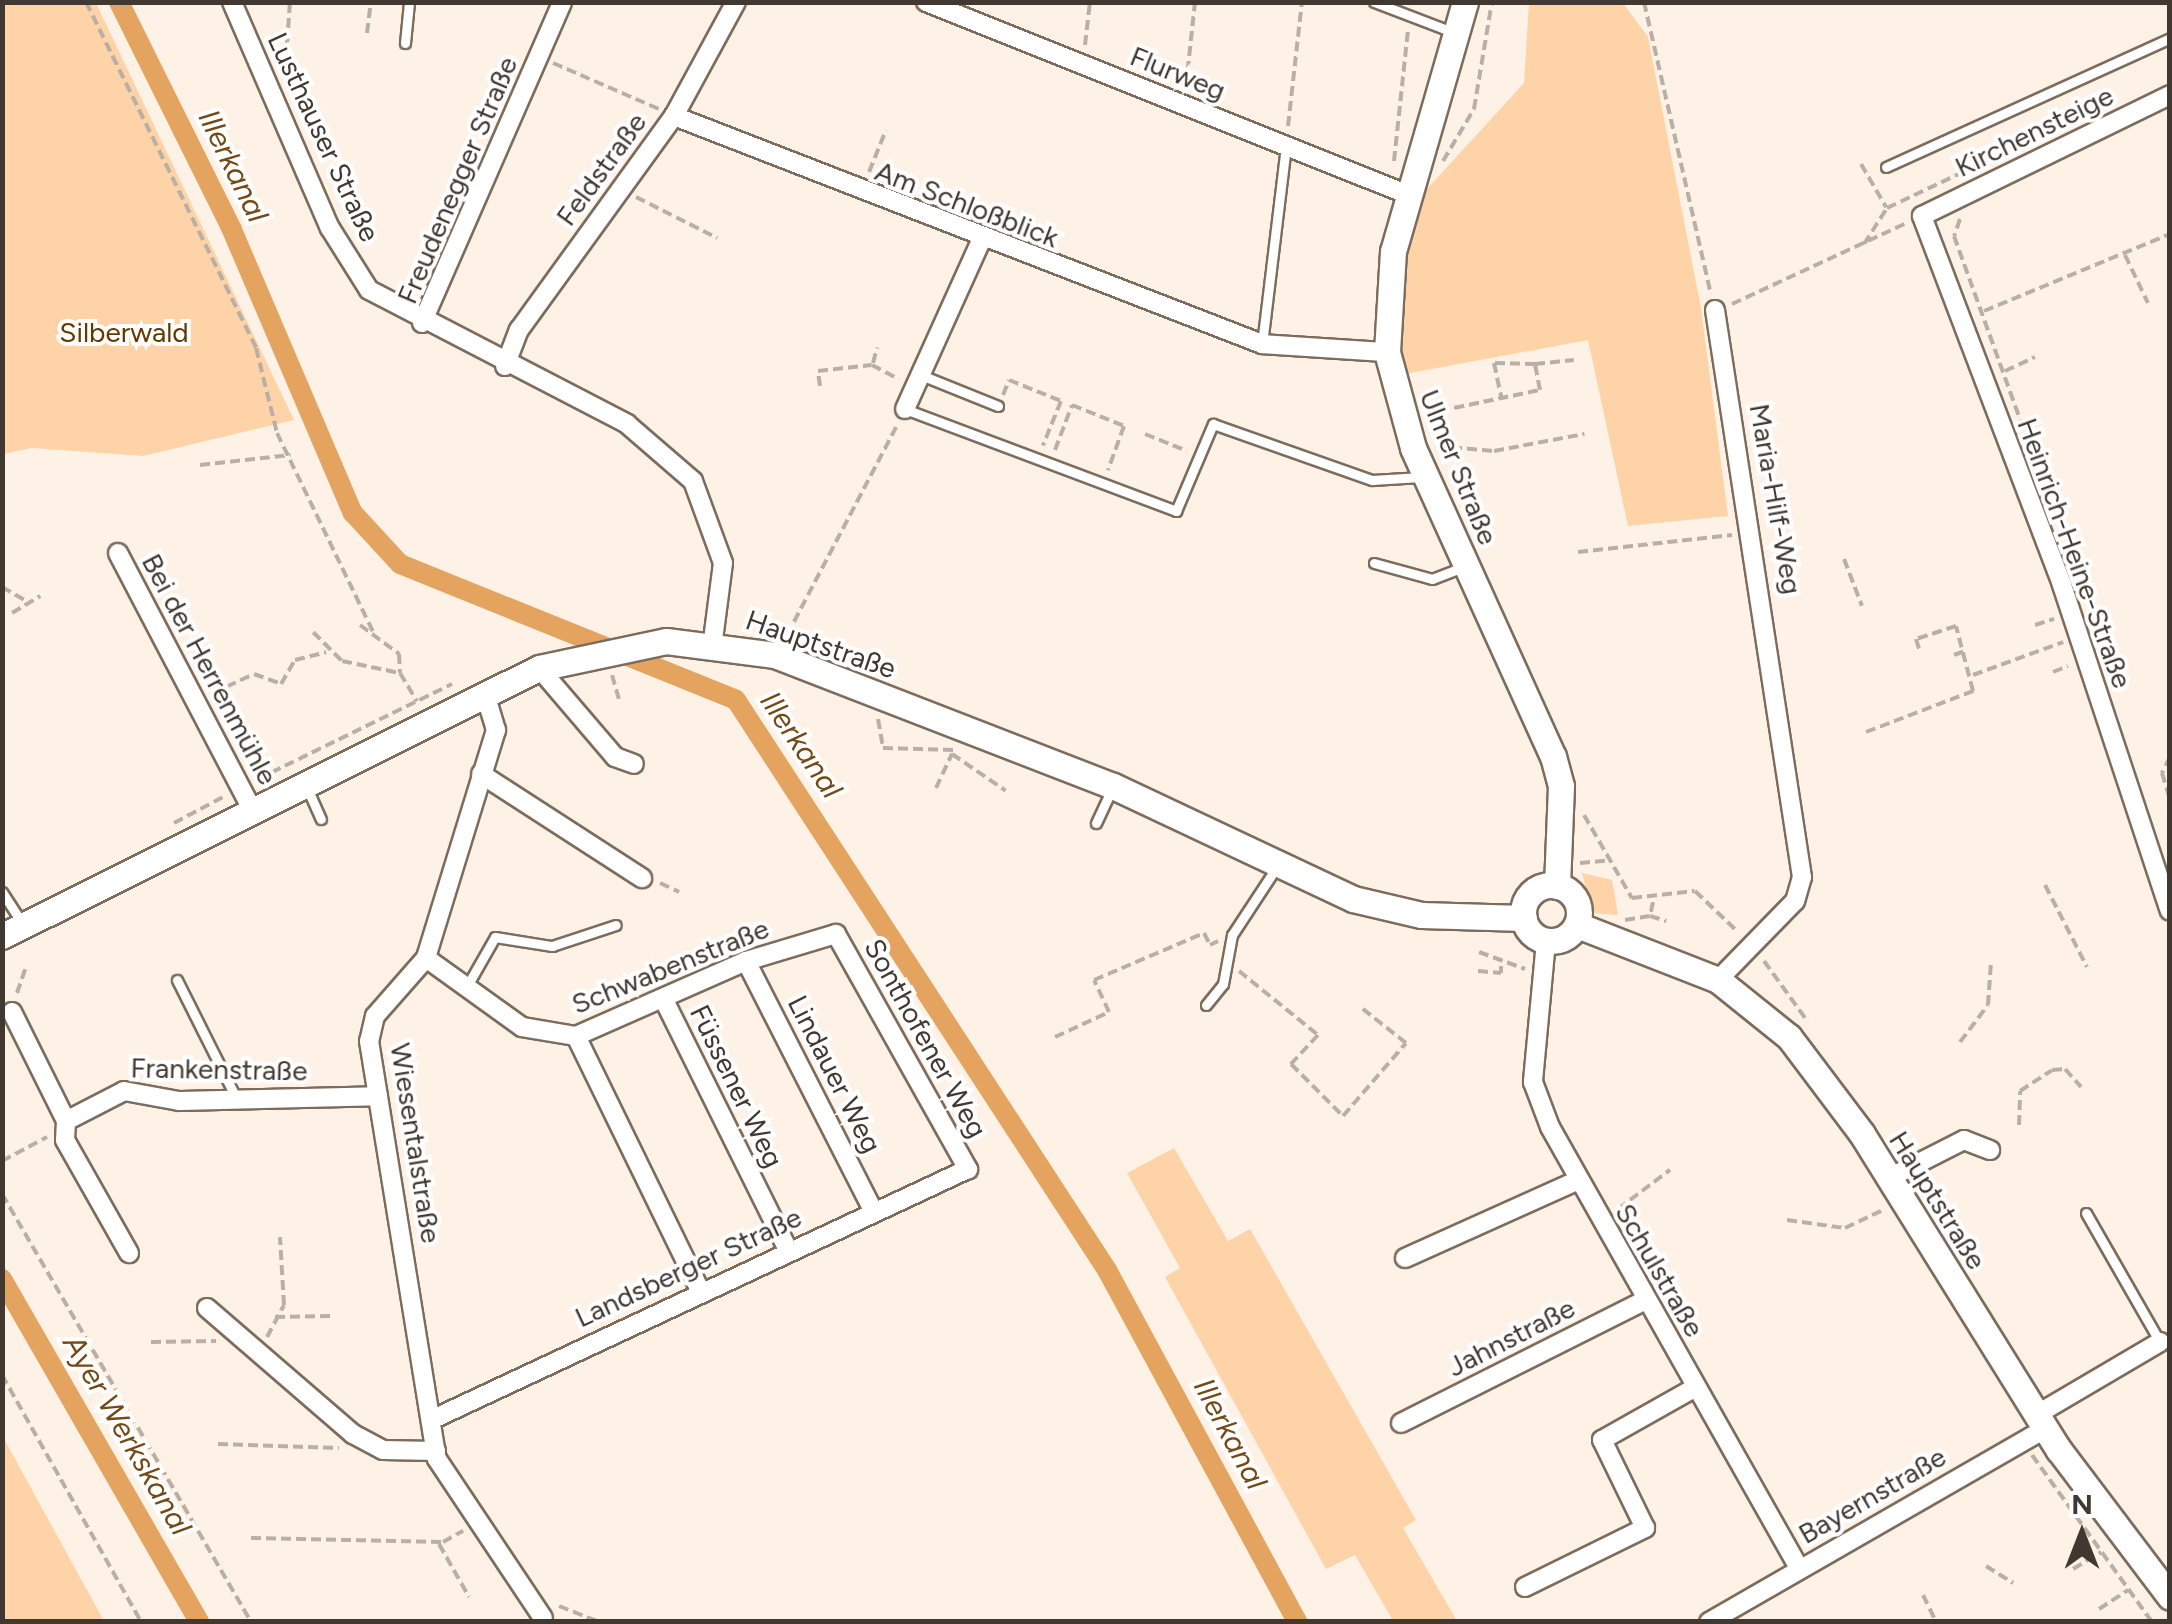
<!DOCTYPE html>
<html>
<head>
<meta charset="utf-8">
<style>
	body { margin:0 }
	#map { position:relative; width:2172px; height:1624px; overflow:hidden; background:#fef2e7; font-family:Figtree,sans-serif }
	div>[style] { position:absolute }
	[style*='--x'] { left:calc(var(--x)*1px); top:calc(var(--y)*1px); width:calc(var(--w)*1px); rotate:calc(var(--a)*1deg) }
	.green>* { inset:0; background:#ffd3a8 }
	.canal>* { height:20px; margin:-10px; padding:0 10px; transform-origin:10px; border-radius:10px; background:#e4a35e }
	.path>* { height:4px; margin-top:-2px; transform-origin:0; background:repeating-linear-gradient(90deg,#b9afa5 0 10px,transparent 0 15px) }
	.roads { filter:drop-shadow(2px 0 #7d6c5c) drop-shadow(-2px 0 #7d6c5c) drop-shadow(0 2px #7d6c5c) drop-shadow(0 -2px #7d6c5c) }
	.lane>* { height:9px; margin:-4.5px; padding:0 4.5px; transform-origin:4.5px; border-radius:4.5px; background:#fff }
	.street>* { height:18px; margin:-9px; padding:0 9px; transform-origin:9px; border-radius:9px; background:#fff }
	.secondary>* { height:25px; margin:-12.5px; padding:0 12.5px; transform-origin:12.5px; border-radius:12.5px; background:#fff }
	.secondary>.ring { margin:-12.5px; padding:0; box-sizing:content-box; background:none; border:25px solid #fff; border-radius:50% }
	span { translate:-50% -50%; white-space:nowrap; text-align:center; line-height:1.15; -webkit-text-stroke:8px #fff; paint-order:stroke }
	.street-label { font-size:28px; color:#403831 }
	.park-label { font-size:28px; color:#633900 }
	.water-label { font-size:30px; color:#744915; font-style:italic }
	.frame { position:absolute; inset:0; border:5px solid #403831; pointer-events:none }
	.north { position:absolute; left:2032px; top:1484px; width:100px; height:100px; -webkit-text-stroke:8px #fff; paint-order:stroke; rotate:0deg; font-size:28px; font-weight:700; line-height:40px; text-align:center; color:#403831 }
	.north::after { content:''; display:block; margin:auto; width:35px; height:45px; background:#403831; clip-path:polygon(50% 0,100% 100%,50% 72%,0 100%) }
</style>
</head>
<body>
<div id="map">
	<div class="green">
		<div style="clip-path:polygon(2px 3px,96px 3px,294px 420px,143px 456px,32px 448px,3px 454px)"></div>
		<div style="clip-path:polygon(1529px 3px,1623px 3px,1648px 37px,1701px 308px,1728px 516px,1628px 526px,1588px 340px,1400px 375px,1395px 268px,1416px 201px,1524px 83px)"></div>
		<div style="clip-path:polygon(1582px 873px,1612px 880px,1618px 915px,1592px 913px)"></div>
		<div style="clip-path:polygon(1174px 1148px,1228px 1241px,1250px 1229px,1416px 1520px,1403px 1528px,1457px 1621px,1393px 1621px,1355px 1555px,1326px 1569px,1165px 1277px,1180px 1268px,1127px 1173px)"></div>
		<div style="clip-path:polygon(3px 1437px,104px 1621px,3px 1621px)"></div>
	</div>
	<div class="canal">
		<div style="--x:119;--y:2;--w:254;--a:63.6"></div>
		<div style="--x:232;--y:230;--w:308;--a:66.9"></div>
		<div style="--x:353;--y:513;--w:69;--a:47.3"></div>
		<div style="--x:400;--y:564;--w:362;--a:22"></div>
		<div style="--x:736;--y:700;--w:680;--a:56.94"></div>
		<div style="--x:1107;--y:1270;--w:400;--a:61.6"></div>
		<div style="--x:2;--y:1279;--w:396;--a:60.1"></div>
	</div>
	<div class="path">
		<div style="--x:86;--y:2;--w:386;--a:63.8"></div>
		<div style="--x:256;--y:348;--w:88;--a:76.1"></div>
		<div style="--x:277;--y:433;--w:223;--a:64.2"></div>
		<div style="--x:1644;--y:2;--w:300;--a:77.1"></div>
		<div style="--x:367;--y:33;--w:31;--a:-83"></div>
		<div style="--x:1085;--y:45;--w:43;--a:-83.4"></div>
		<div style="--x:553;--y:63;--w:116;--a:23.5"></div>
		<div style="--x:285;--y:73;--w:71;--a:-86"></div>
		<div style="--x:1186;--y:86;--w:84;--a:-83.9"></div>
		<div style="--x:1288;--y:126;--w:125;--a:-83.6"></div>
		<div style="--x:1394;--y:161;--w:131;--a:-83.9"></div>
		<div style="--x:1443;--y:161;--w:61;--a:-59.2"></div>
		<div style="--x:1474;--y:109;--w:109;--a:-80.5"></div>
		<div style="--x:1861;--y:164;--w:50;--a:59.8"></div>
		<div style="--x:869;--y:172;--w:45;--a:-68"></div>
		<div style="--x:636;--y:197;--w:91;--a:26.8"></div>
		<div style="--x:1960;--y:219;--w:18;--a:109"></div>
		<div style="--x:1954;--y:236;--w:216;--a:70.2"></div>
		<div style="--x:1864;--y:244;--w:43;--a:-57.4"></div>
		<div style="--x:1887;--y:208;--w:126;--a:-25.3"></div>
		<div style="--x:2125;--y:255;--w:53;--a:64.4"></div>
		<div style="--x:1732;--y:304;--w:190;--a:-24.9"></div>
		<div style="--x:1984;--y:311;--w:201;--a:-22.5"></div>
		<div style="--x:873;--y:363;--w:16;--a:-75"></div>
		<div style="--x:1535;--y:364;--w:39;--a:-6"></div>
		<div style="--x:2005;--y:371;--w:33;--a:-25"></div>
		<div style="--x:820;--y:386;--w:15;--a:-98"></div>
		<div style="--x:818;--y:371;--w:54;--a:-6.3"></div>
		<div style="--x:872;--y:365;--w:30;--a:28"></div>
		<div style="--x:1003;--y:395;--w:16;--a:-68"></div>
		<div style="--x:1009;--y:380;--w:56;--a:22"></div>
		<div style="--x:1061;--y:401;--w:48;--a:112.2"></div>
		<div style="--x:1425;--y:414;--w:117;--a:-11.8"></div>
		<div style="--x:1540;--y:390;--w:26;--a:-101"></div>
		<div style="--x:1535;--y:364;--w:41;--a:-178.6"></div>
		<div style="--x:1494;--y:363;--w:35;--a:78"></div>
		<div style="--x:1145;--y:434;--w:45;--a:22"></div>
		<div style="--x:1437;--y:446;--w:57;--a:5"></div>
		<div style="--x:1494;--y:451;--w:92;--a:-10.7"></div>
		<div style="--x:1055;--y:450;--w:48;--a:-69.3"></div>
		<div style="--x:1072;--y:405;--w:56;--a:22"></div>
		<div style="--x:1124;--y:426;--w:47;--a:110"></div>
		<div style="--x:200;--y:465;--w:91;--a:-6.3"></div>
		<div style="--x:1578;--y:552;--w:155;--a:-6.3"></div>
		<div style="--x:1844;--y:559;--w:50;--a:69"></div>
		<div style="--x:2;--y:587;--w:30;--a:30"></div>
		<div style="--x:12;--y:613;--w:33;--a:-31"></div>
		<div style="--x:360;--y:625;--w:49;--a:36.6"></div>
		<div style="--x:399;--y:654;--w:19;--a:87"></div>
		<div style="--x:2035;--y:625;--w:20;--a:-18"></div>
		<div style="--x:313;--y:632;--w:41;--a:45"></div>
		<div style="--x:342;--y:661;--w:59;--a:11.7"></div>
		<div style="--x:400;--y:673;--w:33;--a:59"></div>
		<div style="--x:787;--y:635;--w:235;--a:-62.3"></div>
		<div style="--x:1954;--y:655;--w:12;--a:-20"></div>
		<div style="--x:2053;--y:672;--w:16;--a:-22"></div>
		<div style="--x:612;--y:675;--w:25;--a:74"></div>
		<div style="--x:1973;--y:675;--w:96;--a:-20.1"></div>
		<div style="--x:213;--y:693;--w:45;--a:-24.9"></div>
		<div style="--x:254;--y:674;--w:29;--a:20"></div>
		<div style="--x:281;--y:684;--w:28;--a:-60"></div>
		<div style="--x:295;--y:660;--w:32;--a:-14"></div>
		<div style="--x:878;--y:719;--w:29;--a:80"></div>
		<div style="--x:883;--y:748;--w:71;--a:1.6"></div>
		<div style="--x:1866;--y:732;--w:115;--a:-21"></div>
		<div style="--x:1973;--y:691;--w:67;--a:-104.7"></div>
		<div style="--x:1956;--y:626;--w:42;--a:162"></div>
		<div style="--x:1916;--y:639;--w:14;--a:73"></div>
		<div style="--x:2170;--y:757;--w:18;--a:117"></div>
		<div style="--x:2162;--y:773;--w:28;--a:73"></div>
		<div style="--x:258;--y:779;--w:216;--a:-26.1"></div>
		<div style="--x:936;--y:788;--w:38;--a:-65"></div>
		<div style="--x:952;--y:754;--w:65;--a:34.4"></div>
		<div style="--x:1584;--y:815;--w:96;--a:60"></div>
		<div style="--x:1632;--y:898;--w:63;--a:-6.3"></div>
		<div style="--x:1695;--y:891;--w:59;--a:43.6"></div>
		<div style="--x:174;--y:823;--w:55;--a:-28"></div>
		<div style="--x:1580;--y:863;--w:25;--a:-5"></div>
		<div style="--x:660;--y:883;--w:21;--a:25"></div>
		<div style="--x:2045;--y:885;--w:92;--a:62.9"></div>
		<div style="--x:1653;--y:902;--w:14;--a:102"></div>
		<div style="--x:1650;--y:916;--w:17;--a:17"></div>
		<div style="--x:1625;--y:920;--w:25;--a:-9"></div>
		<div style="--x:1479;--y:952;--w:49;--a:20.3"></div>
		<div style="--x:1764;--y:961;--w:75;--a:54.2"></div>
		<div style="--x:1239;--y:971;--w:102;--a:39"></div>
		<div style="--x:1318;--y:1035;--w:40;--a:133"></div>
		<div style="--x:1291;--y:1064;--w:74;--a:45"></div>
		<div style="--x:1343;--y:1116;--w:96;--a:-49.2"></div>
		<div style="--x:1406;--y:1043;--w:55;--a:-141.7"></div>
		<div style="--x:1478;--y:971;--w:23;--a:5"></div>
		<div style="--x:1501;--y:973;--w:7;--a:-90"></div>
		<div style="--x:17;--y:993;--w:28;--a:-71"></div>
		<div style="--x:1055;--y:1037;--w:60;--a:-24.8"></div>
		<div style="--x:1109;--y:1012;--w:35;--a:-115"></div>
		<div style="--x:1094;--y:980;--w:120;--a:-23.1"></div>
		<div style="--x:1204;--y:933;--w:13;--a:63"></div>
		<div style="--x:1210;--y:945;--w:9;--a:-27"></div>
		<div style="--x:1960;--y:1042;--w:46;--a:-52.9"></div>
		<div style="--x:1988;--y:1005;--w:43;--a:-86"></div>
		<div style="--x:2019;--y:1125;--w:34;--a:-88"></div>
		<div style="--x:2020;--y:1091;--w:38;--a:-33"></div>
		<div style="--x:2052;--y:1070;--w:13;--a:-4"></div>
		<div style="--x:2065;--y:1069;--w:24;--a:48"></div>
		<div style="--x:2;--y:1161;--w:51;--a:-28.1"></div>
		<div style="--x:2;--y:1194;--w:495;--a:59.8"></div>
		<div style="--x:1618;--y:1209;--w:65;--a:-36.9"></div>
		<div style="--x:1787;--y:1220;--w:59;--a:7.9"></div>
		<div style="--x:1845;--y:1228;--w:44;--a:-25.4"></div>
		<div style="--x:275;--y:1317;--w:56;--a:-1"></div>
		<div style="--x:267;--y:1337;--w:36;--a:-62"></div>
		<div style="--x:284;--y:1305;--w:68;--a:-93.4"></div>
		<div style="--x:151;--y:1342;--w:65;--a:-0.9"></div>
		<div style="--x:2;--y:1375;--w:283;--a:60.6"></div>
		<div style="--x:218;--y:1444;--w:121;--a:1.9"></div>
		<div style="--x:2032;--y:1455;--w:206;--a:54.3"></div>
		<div style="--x:251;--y:1538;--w:192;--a:1.2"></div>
		<div style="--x:443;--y:1542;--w:23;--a:-29"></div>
		<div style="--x:439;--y:1544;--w:61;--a:60.5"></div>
		<div style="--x:1986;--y:1566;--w:32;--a:32"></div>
		<div style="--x:2073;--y:1569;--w:33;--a:-31"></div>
		<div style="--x:1923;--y:1595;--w:30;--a:64"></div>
		<div style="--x:559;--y:1606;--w:43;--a:21.8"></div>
		<div style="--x:2099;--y:1609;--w:35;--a:-33"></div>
	</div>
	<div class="roads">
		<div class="lane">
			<div style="--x:1374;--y:2;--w:87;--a:20.9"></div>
			<div style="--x:405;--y:43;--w:41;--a:-84.4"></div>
			<div style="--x:1886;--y:167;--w:312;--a:-24.4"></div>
			<div style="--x:1262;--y:344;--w:199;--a:-83.1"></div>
			<div style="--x:921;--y:375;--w:83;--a:21.9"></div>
			<div style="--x:905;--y:409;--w:290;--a:20.6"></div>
			<div style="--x:1176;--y:511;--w:95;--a:-67"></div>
			<div style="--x:1213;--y:424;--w:169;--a:19.4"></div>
			<div style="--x:1372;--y:480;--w:49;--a:-3.5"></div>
			<div style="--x:1374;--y:563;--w:60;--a:15.4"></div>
			<div style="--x:1432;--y:579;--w:34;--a:-21"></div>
			<div style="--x:307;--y:788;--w:34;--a:66"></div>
			<div style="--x:1096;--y:823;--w:38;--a:-65"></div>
			<div style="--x:2;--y:892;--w:37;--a:57"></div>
			<div style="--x:177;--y:980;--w:134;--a:63.4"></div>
			<div style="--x:467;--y:986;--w:56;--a:-60.3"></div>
			<div style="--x:495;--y:937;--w:58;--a:9"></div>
			<div style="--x:552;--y:946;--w:67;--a:-18.2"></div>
			<div style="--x:1206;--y:1005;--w:27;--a:-51"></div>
			<div style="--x:1223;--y:984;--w:50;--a:-79.6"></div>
			<div style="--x:1232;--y:935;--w:80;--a:-56.7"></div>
			<div style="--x:2086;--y:1213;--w:149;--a:60.2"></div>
		</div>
		<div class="street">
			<div style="--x:232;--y:2;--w:246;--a:66.6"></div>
			<div style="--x:330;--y:228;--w:73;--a:57.8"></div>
			<div style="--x:369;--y:290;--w:291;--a:27.4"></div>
			<div style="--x:627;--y:424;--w:87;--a:40.8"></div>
			<div style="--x:693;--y:481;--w:87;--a:69.9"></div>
			<div style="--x:723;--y:563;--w:78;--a:97.4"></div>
			<div style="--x:926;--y:2;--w:520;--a:21.78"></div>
			<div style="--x:2170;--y:95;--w:276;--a:154"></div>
			<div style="--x:1922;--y:216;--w:395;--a:69.2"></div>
			<div style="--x:2062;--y:585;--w:343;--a:71.7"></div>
			<div style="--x:674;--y:116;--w:631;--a:21.19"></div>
			<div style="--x:1262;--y:344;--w:125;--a:3.7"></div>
			<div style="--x:1715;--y:310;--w:574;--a:81.28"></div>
			<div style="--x:1802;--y:877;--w:25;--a:106"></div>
			<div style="--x:1795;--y:901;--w:110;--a:134.3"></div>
			<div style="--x:422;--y:323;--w:350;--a:-66.4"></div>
			<div style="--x:505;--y:366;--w:39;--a:-69"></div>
			<div style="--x:519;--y:330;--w:264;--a:-54.1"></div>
			<div style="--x:674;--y:116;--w:130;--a:-61.5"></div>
			<div style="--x:905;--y:409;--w:184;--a:-65.7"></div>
			<div style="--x:118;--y:553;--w:291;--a:62.4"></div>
			<div style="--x:539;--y:668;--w:117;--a:49.5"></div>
			<div style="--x:615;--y:757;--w:20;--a:20"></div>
			<div style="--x:485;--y:694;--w:38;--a:73"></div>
			<div style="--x:496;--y:730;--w:239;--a:107.1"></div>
			<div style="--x:426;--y:958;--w:77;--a:131.3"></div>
			<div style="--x:375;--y:1016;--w:26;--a:103"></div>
			<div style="--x:369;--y:1041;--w:423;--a:80.8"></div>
			<div style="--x:437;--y:1459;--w:191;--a:56.3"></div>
			<div style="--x:481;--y:774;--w:192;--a:32.9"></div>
			<div style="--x:1546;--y:941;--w:142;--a:95.3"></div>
			<div style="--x:1533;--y:1082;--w:48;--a:69.3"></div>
			<div style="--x:1550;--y:1127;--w:506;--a:60.55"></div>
			<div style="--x:426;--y:958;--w:118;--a:35.7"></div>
			<div style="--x:522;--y:1027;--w:55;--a:9.5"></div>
			<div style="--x:576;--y:1036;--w:186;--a:-23.8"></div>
			<div style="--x:746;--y:961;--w:94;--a:-16.7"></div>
			<div style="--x:836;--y:934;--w:270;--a:60.7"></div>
			<div style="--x:968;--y:1169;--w:591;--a:154.95"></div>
			<div style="--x:746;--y:961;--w:282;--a:63"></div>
			<div style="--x:664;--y:1000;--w:279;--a:63.6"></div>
			<div style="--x:12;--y:1012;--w:122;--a:63.6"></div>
			<div style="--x:66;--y:1121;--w:19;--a:93"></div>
			<div style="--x:65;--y:1140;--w:130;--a:60.5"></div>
			<div style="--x:576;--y:1036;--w:283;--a:64"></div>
			<div style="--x:66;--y:1121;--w:65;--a:-27.3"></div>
			<div style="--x:124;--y:1091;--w:56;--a:10.3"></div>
			<div style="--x:179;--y:1101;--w:199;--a:-1.4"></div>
			<div style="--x:1889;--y:1178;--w:84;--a:-26.9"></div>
			<div style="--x:1964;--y:1140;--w:28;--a:21"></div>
			<div style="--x:1405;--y:1258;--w:188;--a:-24.2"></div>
			<div style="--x:207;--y:1308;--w:193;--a:40.8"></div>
			<div style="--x:353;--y:1434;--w:34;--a:28"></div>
			<div style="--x:383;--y:1450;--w:53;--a:1.1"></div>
			<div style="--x:2036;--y:1415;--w:144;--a:-30.5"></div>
			<div style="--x:1401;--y:1423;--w:274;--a:-26.7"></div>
			<div style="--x:1525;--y:1587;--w:134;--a:-26.2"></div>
			<div style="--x:1645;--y:1528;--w:98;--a:-116"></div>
			<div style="--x:1602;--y:1440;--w:108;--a:-29.4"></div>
			<div style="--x:1709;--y:1622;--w:387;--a:-29.9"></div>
		</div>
		<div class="secondary">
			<div style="--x:1465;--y:2;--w:259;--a:106.1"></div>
			<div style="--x:1393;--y:251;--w:101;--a:93.4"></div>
			<div style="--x:1387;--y:352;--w:99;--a:74.8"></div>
			<div style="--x:1413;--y:448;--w:338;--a:65.6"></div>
			<div style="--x:1553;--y:756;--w:31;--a:75"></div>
			<div style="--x:1561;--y:786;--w:100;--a:92.3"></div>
			<div class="ring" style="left:1523px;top:885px;width:31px;height:31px"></div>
			<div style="--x:1577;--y:925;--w:151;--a:21.3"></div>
			<div style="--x:1718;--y:980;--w:91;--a:38.8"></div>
			<div style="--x:1789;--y:1037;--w:121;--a:53"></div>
			<div style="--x:1862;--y:1134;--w:372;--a:58.1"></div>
			<div style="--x:2059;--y:1450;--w:184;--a:52.9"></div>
			<div style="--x:2;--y:936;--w:600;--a:-26.52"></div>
			<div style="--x:539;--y:668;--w:130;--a:-12"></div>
			<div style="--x:666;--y:641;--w:110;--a:7.3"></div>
			<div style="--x:775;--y:655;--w:362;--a:21.2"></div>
			<div style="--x:1113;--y:786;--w:265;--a:25.2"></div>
			<div style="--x:1353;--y:899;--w:70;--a:13.2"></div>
			<div style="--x:1421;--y:915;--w:103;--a:1.7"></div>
		</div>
	</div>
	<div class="street-label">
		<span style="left:1178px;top:73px;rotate:22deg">Flurweg</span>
		<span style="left:2034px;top:131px;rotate:-26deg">Kirchensteige</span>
		<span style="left:324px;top:137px;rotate:65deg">Lusthauser Straße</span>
		<span style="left:601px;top:169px;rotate:-54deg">Feldstraße</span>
		<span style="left:457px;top:180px;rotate:-67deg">Freudenegger Straße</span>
		<span style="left:967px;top:204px;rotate:21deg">Am Schloßblick</span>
		<span style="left:1459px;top:467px;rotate:68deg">Ulmer Straße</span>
		<span style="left:1776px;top:499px;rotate:80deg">Maria-Hilf-Weg</span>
		<span style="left:2075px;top:553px;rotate:70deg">Heinrich-Heine-Straße</span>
		<span style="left:821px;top:644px;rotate:19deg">Hauptstraße</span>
		<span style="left:210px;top:669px;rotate:62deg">Bei der Herrenmühle</span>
		<span style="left:670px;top:966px;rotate:-22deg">Schwabenstraße</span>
		<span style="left:926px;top:1038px;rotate:61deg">Sonthofener Weg</span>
		<span style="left:219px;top:1069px;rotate:1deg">Frankenstraße</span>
		<span style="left:835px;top:1074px;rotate:63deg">Lindauer Weg</span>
		<span style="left:737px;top:1086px;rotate:64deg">Füssener Weg</span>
		<span style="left:416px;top:1143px;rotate:81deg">Wiesentalstraße</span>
		<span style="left:1938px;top:1200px;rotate:58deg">Hauptstraße</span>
		<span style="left:688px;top:1267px;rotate:-25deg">Landsberger Straße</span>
		<span style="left:1660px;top:1270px;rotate:60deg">Schulstraße</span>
		<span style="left:1511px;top:1337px;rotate:-27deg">Jahnstraße</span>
		<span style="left:1872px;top:1495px;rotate:-30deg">Bayernstraße</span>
	</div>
	<div class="park-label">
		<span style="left:124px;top:332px">Silberwald</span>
	</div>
	<div class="water-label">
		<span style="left:233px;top:166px;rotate:64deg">Illerkanal</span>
		<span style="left:801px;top:745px;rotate:56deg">Illerkanal</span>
		<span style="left:1230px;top:1434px;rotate:62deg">Illerkanal</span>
		<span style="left:127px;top:1435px;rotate:60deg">Ayer Werkskanal</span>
	</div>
	<div class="frame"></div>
	<div class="north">N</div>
</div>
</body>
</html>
